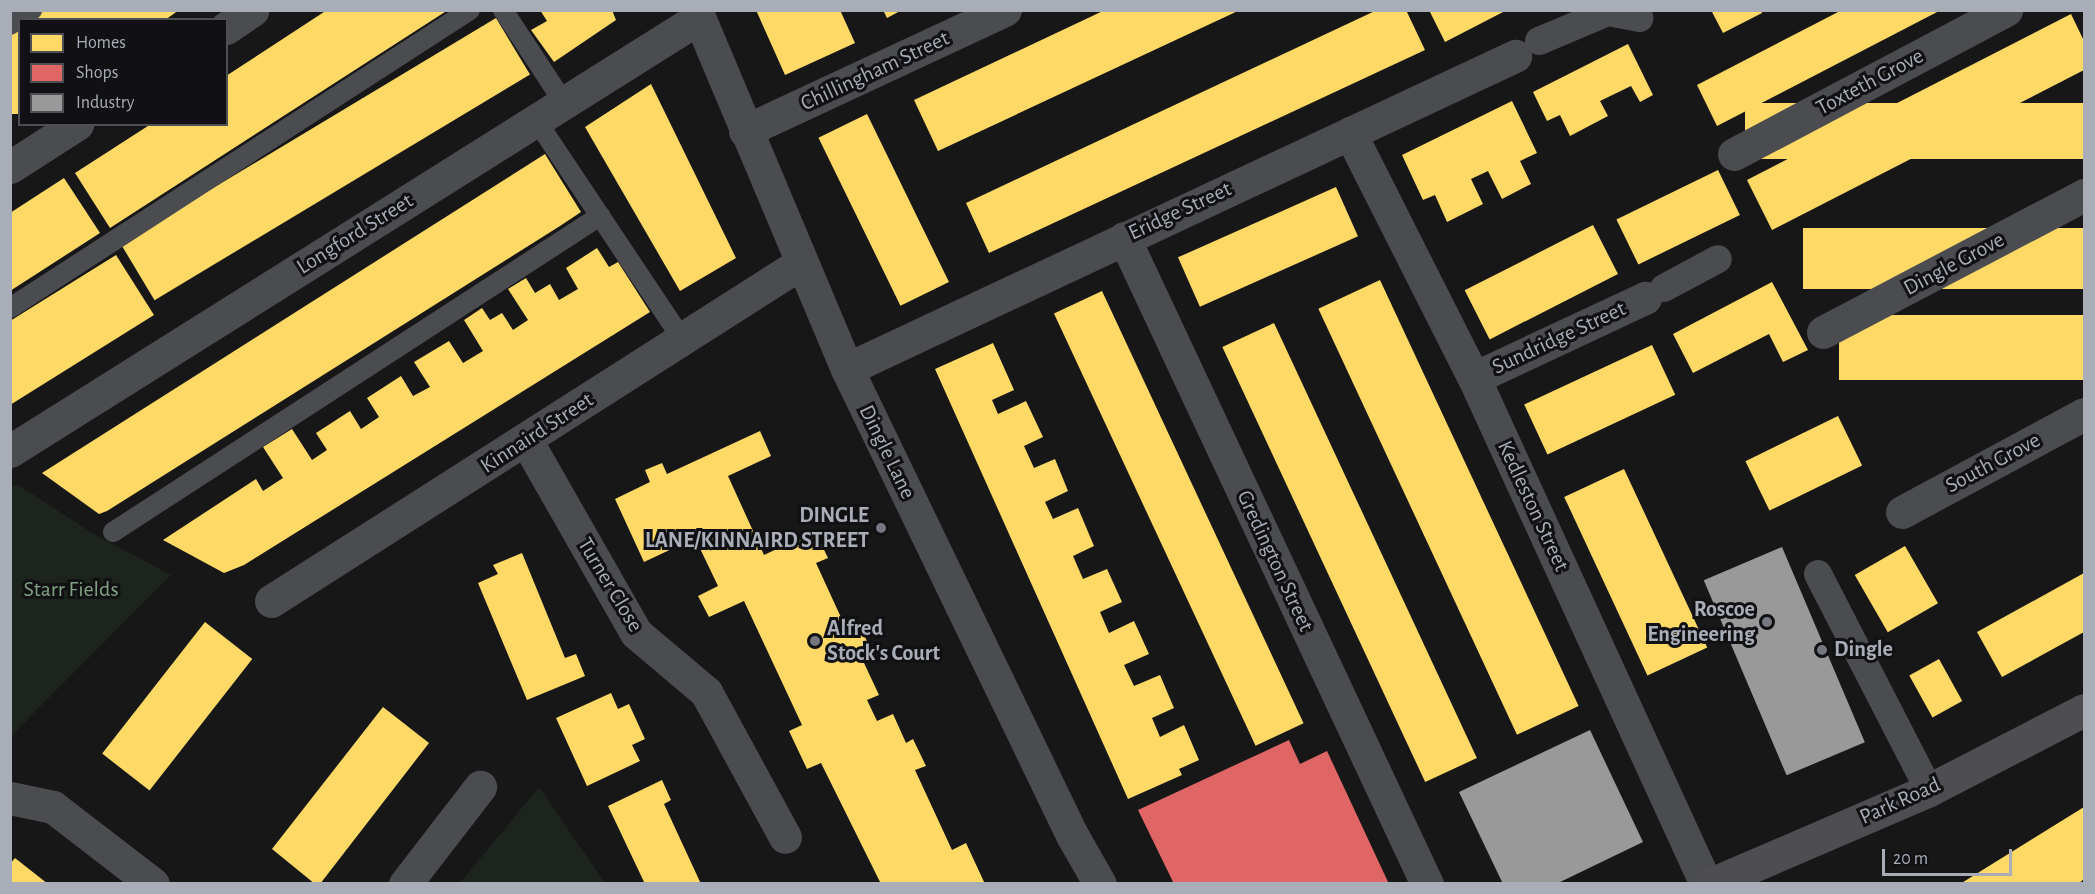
<!DOCTYPE html>
<html>
<head>
<meta charset="utf-8">
<style>
	body { margin:0 }
	#map { position:relative; width:2095px; height:894px; overflow:hidden; background:#171717; font-family:"Alegreya Sans",sans-serif }
	div>[style] { position:absolute }
	[style*='--x'] { left:calc(var(--x)*1px); top:calc(var(--y)*1px); width:calc(var(--w)*1px); rotate:calc(var(--a)*1deg) }
	.green>* { inset:0; background:#1d241e }
	.homes>* { inset:0; background:#ffd966; transform-origin:0 0 }
	.shops>* { inset:0; background:#e06666 }
	.industry>* { inset:0; background:#999; transform-origin:0 0 }
	.service>* { height:20px; margin:-10px; padding:0 10px; transform-origin:10px; border-radius:10px; background:#4b4c50 }
	.pedestrian>* { height:28px; margin:-14px; padding:0 14px; transform-origin:14px; border-radius:14px; background:#4b4c50 }
	.minor>* { height:33px; margin:-16.5px; padding:0 16.5px; transform-origin:16.5px; border-radius:16.5px; background:#4b4c50 }
	.trunk>* { height:33px; margin:-16.5px; padding:0 16.5px; transform-origin:16.5px; border-radius:16.5px; background:#4e4e52 }
	.dots>* { width:16px; height:16px; translate:-50% -50%; box-sizing:border-box; border:3px solid #111113; border-radius:50% }
	span { translate:-50% -50%; white-space:nowrap; text-align:center; line-height:1.15; -webkit-text-stroke:6px #111113; paint-order:stroke }
	.street-label { font-size:22px; color:#a8adb8 }
	.poi-label { font-size:22px; color:#a8adb8; font-weight:700 }
	.right { translate:-100% -50%; text-align:right }
	.left { translate:0 -50%; text-align:left }
	.park-label { font-size:22px; color:#7fa381 }
	.frame { position:absolute; inset:0; border:12px solid #a8adb8; pointer-events:none }
	.legend { position:absolute; left:18px; top:18px; width:210px; height:108px; box-sizing:border-box; background:#111113; border:2px solid #4d4f55; margin:0; padding:8px 10px; list-style:none; font-size:18px; color:#a8adb8 }
	.legend li { display:flex; align-items:center; gap:12px; height:30px }
	.legend b { width:30px; border:2px solid #4d4f55 }
	.scale { position:absolute; left:1882px; top:849px; width:130px; height:27px; box-sizing:border-box; border:3px solid #a8adb8; border-top:0; padding-left:8px; font-size:18px; line-height:21px; white-space:nowrap; color:#a8adb8; -webkit-text-stroke:4px #111113; paint-order:stroke }
</style>
</head>
<body>
<div id="map">
	<div class="green">
		<div style="clip-path:polygon(17px 484px,92px 533px,171px 575px,11px 736px,10px 488px)"></div>
		<div style="clip-path:polygon(539px 787px,605px 883px,460px 883px)"></div>
	</div>
	<div class="homes">
		<div style="clip-path:polygon(43px 10px,179px 10px,165px 20px,29px 20px)"></div>
		<div style="clip-path:polygon(327px 10px,448px 10px,110px 228px,75px 173px,151px 124px,226px 124px,226px 76px)"></div>
		<div style="clip-path:polygon(540px 10px,612px 10px,616px 20px,554px 62px,531px 30px,547px 21px)"></div>
		<div style="clip-path:polygon(756px 10px,840px 10px,855px 43px,785px 75px)"></div>
		<div style="clip-path:polygon(883px 10px,902px 10px,887px 18px)"></div>
		<div style="clip-path:polygon(1105px 10px,1240px 10px,938px 151px,914px 100px)"></div>
		<div style="clip-path:polygon(1377px 10px,1406px 10px,1425px 50px,989px 253px,966px 203px)"></div>
		<div style="clip-path:polygon(1429px 10px,1507px 10px,1445px 42px)"></div>
		<div style="clip-path:polygon(1711px 10px,1761px 10px,1762px 13px,1723px 33px)"></div>
		<div style="clip-path:polygon(1842px 10px,1941px 10px,1717px 126px,1697px 85px)"></div>
		<div style="clip-path:polygon(2071px 14px,2084px 41px,2084px 70px,1772px 230px,1747px 180px)"></div>
		<div style="left:496px;top:18px;width:66px;height:438px;rotate:59deg"></div>
		<div style="left:20px;top:26px;width:88px;height:12px;rotate:90deg"></div>
		<div style="clip-path:polygon(1628px 44px,1653px 95px,1640px 102px,1631px 86px,1600px 101px,1608px 116px,1570px 136px,1560px 115px,1547px 121px,1533px 92px)"></div>
		<div style="clip-path:polygon(651px 84px,736px 258px,680px 291px,585px 127px)"></div>
		<div style="clip-path:polygon(1512px 101px,1537px 153px,1520px 161px,1531px 184px,1502px 199px,1488px 171px,1471px 179px,1483px 204px,1447px 222px,1435px 195px,1423px 200px,1402px 155px)"></div>
		<div style="left:2084px;top:103px;width:56px;height:339px;rotate:90deg"></div>
		<div style="left:867px;top:114px;width:187px;height:54px;rotate:64deg"></div>
		<div style="clip-path:polygon(545px 154px,581px 212px,560px 226px,107px 511px,99px 514px,42px 473px)"></div>
		<div style="left:1718px;top:170px;width:50px;height:113px;rotate:64deg"></div>
		<div style="clip-path:polygon(64px 178px,100px 233px,10px 291px,10px 213px)"></div>
		<div style="left:1336px;top:187px;width:54px;height:173px;rotate:66deg"></div>
		<div style="left:1593px;top:225px;width:55px;height:144px;rotate:63deg"></div>
		<div style="left:2084px;top:228px;width:61px;height:281px;rotate:90deg"></div>
		<div style="clip-path:polygon(597px 248px,609px 267px,618px 262px,650px 312px,244px 565px,224px 573px,163px 540px,256px 479px,263px 491px,283px 478px,263px 447px,292px 429px,312px 460px,327px 450px,316px 433px,350px 411px,361px 429px,379px 417px,367px 398px,401px 376px,413px 396px,430px 387px,414px 362px,449px 341px,463px 363px,483px 351px,464px 320px,482px 308px,490px 320px,502px 313px,513px 330px,528px 320px,508px 289px,526px 278px,535px 293px,550px 284px,559px 300px,578px 289px,566px 268px)"></div>
		<div style="clip-path:polygon(116px 255px,154px 315px,10px 405px,10px 321px)"></div>
		<div style="left:1380px;top:280px;width:470px;height:68px;rotate:65deg"></div>
		<div style="clip-path:polygon(1772px 282px,1808px 350px,1783px 362px,1769px 334px,1693px 373px,1673px 334px)"></div>
		<div style="left:1102px;top:291px;width:477px;height:53px;rotate:65deg"></div>
		<div style="left:2084px;top:315px;width:65px;height:245px;rotate:90deg"></div>
		<div style="left:1274px;top:323px;width:480px;height:57px;rotate:65deg"></div>
		<div style="clip-path:polygon(993px 343px,1014px 390px,992px 400px,998px 414px,1026px 401px,1043px 437px,1024px 446px,1034px 468px,1055px 459px,1068px 491px,1045px 502px,1053px 519px,1078px 508px,1094px 546px,1073px 556px,1083px 579px,1107px 569px,1122px 602px,1100px 612px,1109px 633px,1134px 621px,1149px 654px,1124px 665px,1134px 686px,1160px 675px,1174px 708px,1152px 718px,1160px 737px,1184px 725px,1199px 760px,1179px 769px,1182px 775px,1128px 799px,935px 369px)"></div>
		<div style="left:1652px;top:345px;width:55px;height:141px;rotate:65deg"></div>
		<div style="left:1838px;top:416px;width:55px;height:103px;rotate:64deg"></div>
		<div style="clip-path:polygon(760px 431px,771px 456px,728px 476px,764px 555px,815px 531px,828px 558px,816px 563px,844px 624px,856px 618px,875px 658px,864px 663px,879px 695px,867px 700px,877px 721px,893px 714px,906px 743px,913px 739px,926px 766px,915px 770px,952px 850px,966px 843px,985px 884px,881px 884px,821px 763px,807px 769px,789px 731px,802px 725px,744px 601px,709px 617px,698px 596px,718px 586px,695px 538px,644px 562px,615px 499px,650px 482px,645px 470px,662px 463px,667px 474px)"></div>
		<div style="left:1624px;top:469px;width:197px;height:66px;rotate:65deg"></div>
		<div style="left:1905px;top:546px;width:66px;height:58px;rotate:60deg"></div>
		<div style="clip-path:polygon(522px 553px,565px 658px,576px 654px,585px 676px,527px 700px,478px 583px,498px 574px,493px 565px)"></div>
		<div style="clip-path:polygon(2084px 573px,2084px 632px,2002px 677px,1977px 632px)"></div>
		<div style="left:205px;top:622px;width:60px;height:167px;rotate:38deg"></div>
		<div style="left:1939px;top:659px;width:48px;height:34px;rotate:61deg"></div>
		<div style="clip-path:polygon(611px 693px,618px 709px,629px 704px,645px 739px,632px 745px,640px 761px,587px 786px,556px 718px)"></div>
		<div style="clip-path:polygon(383px 707px,429px 743px,320px 884px,315px 884px,272px 849px)"></div>
		<div style="clip-path:polygon(662px 780px,671px 800px,664px 804px,701px 884px,645px 884px,608px 806px)"></div>
		<div style="clip-path:polygon(2084px 807px,2084px 879px,2078px 884px,1960px 884px)"></div>
		<div style="clip-path:polygon(15px 858px,48px 884px,10px 884px,10px 864px)"></div>
	</div>
	<div class="shops">
		<div style="clip-path:polygon(1289px 740px,1300px 764px,1327px 751px,1389px 884px,1174px 884px,1138px 810px)"></div>
	</div>
	<div class="industry">
		<div style="left:1782px;top:547px;width:212px;height:85px;rotate:67deg"></div>
		<div style="clip-path:polygon(1590px 730px,1643px 842px,1556px 884px,1503px 884px,1459px 792px)"></div>
	</div>
	<div class="service">
		<div style="--x:503;--y:10;--w:111;--a:56.7"></div>
		<div style="--x:10;--y:25;--w:27;--a:-34"></div>
		<div style="--x:536;--y:120;--w:263;--a:56.3"></div>
		<div style="--x:10;--y:308;--w:548;--a:-32.94"></div>
		<div style="--x:113;--y:532;--w:581;--a:-32.98"></div>
	</div>
	<div class="pedestrian">
		<div style="--x:1539;--y:41;--w:75;--a:-22.8"></div>
		<div style="--x:1608;--y:12;--w:32;--a:11"></div>
		<div style="--x:1664;--y:288;--w:61;--a:-28.2"></div>
		<div style="--x:1818;--y:574;--w:243;--a:62.8"></div>
	</div>
	<div class="minor">
		<div style="--x:696;--y:10;--w:389;--a:67.2"></div>
		<div style="--x:847;--y:369;--w:517;--a:64.23"></div>
		<div style="--x:1072;--y:835;--w:56;--a:60.3"></div>
		<div style="--x:226;--y:28;--w:32;--a:-34"></div>
		<div style="--x:745;--y:131;--w:287;--a:-25"></div>
		<div style="--x:1350;--y:133;--w:275;--a:63.2"></div>
		<div style="--x:1474;--y:378;--w:557;--a:65.37"></div>
		<div style="--x:1734;--y:154;--w:308;--a:-27.9"></div>
		<div style="--x:10;--y:167;--w:80;--a:-32.7"></div>
		<div style="--x:1124;--y:238;--w:714;--a:64.87"></div>
		<div style="--x:1823;--y:332;--w:295;--a:-27.7"></div>
		<div style="--x:847;--y:369;--w:738;--a:-25.11"></div>
		<div style="--x:1474;--y:378;--w:189;--a:-25.1"></div>
		<div style="--x:526;--y:440;--w:222;--a:60.3"></div>
		<div style="--x:636;--y:633;--w:92;--a:40.1"></div>
		<div style="--x:706;--y:692;--w:165;--a:61.4"></div>
		<div style="--x:10;--y:451;--w:814;--a:-32.15"></div>
		<div style="--x:1902;--y:512;--w:207;--a:-28.3"></div>
		<div style="--x:271;--y:601;--w:629;--a:-32.53"></div>
		<div style="--x:10;--y:798;--w:44;--a:11.8"></div>
		<div style="--x:53;--y:807;--w:126;--a:37.6"></div>
		<div style="--x:405;--y:884;--w:123;--a:-52.3"></div>
	</div>
	<div class="trunk">
		<div style="--x:1711;--y:884;--w:237;--a:-23.3"></div>
		<div style="--x:1929;--y:790;--w:174;--a:-27.3"></div>
	</div>
	<div class="dots">
		<div style="left:881px;top:528px;background:#757880"></div>
		<div style="left:1767px;top:622px;background:#757880"></div>
		<div style="left:815px;top:641px;background:#757880"></div>
		<div style="left:1822px;top:650px;background:#757880"></div>
	</div>
	<div class="street-label">
		<span style="left:875px;top:71px;rotate:-25deg">Chillingham Street</span>
		<span style="left:1870px;top:82px;rotate:-28deg">Toxteth Grove</span>
		<span style="left:1180px;top:211px;rotate:-25deg">Eridge Street</span>
		<span style="left:355px;top:234px;rotate:-32deg">Longford Street</span>
		<span style="left:1954px;top:264px;rotate:-28deg">Dingle Grove</span>
		<span style="left:1559px;top:338px;rotate:-25deg">Sundridge Street</span>
		<span style="left:537px;top:433px;rotate:-33deg">Kinnaird Street</span>
		<span style="left:887px;top:452px;rotate:64deg">Dingle Lane</span>
		<span style="left:1993px;top:463px;rotate:-28deg">South Grove</span>
		<span style="left:1533px;top:506px;rotate:65deg">Kedleston Street</span>
		<span style="left:1275px;top:561px;rotate:65deg">Gredington Street</span>
		<span style="left:610px;top:585px;rotate:59deg">Turner Close</span>
		<span style="left:1900px;top:801px;rotate:-24deg">Park Road</span>
	</div>
	<div class="poi-label">
		<span class="right" style="left:869px;top:528px">DINGLE<br>LANE/KINNAIRD STREET</span>
		<span class="right" style="left:1755px;top:622px">Roscoe<br>Engineering</span>
		<span class="left" style="left:827px;top:641px">Alfred<br>Stock's Court</span>
		<span class="left" style="left:1834px;top:650px">Dingle</span>
	</div>
	<div class="park-label">
		<span style="left:71px;top:590px">Starr Fields</span>
	</div>
	<div class="frame"></div>
	<ul class="legend">
	<li><b style="height:16px;background:#ffd966"></b>Homes</li>
	<li><b style="height:16px;background:#e06666"></b>Shops</li>
	<li><b style="height:16px;background:#999"></b>Industry</li>
	</ul>
	<div class="scale">20 m</div>
</div>
</body>
</html>
